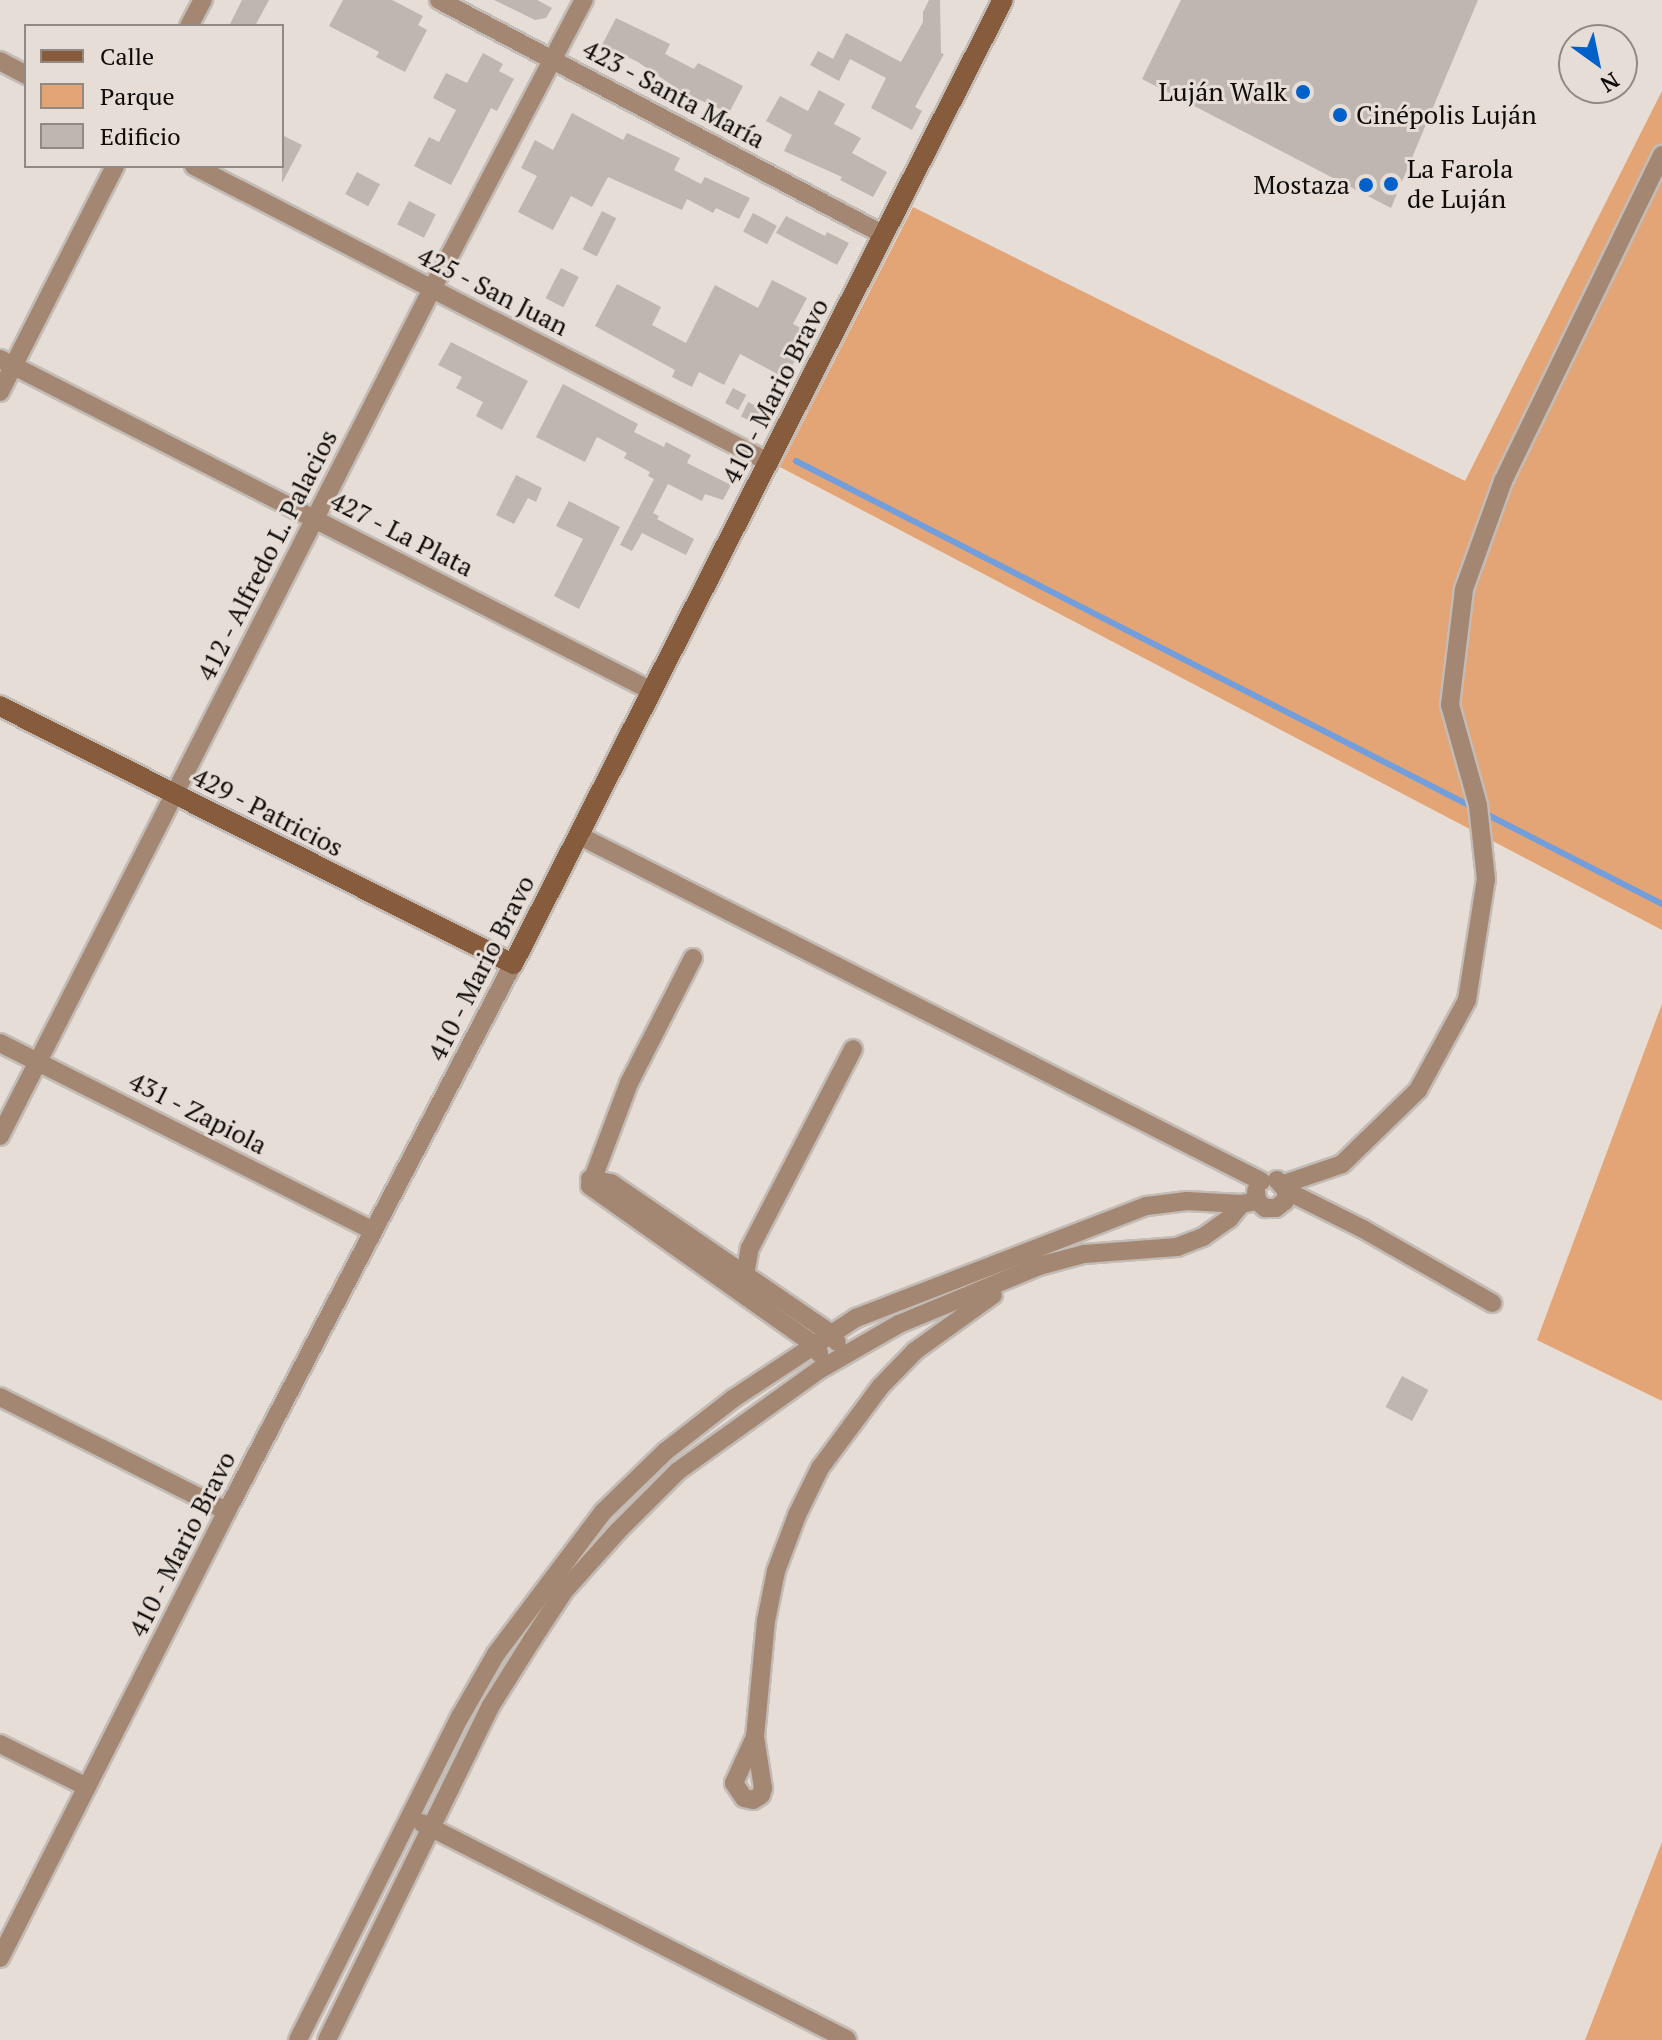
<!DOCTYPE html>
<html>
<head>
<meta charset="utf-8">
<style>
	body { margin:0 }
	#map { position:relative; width:1662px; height:2040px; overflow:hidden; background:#e6ddd6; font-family:"PT Serif",serif }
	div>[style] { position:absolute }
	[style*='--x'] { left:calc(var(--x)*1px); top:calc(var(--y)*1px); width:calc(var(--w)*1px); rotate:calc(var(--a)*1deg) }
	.green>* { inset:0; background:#e3a476 }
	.stream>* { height:6px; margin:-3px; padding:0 3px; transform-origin:3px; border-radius:3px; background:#729edc }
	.building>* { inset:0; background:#bfb6b0; transform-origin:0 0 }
	.roads { filter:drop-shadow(2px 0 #c3bbb5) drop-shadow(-2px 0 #c3bbb5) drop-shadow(0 2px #c3bbb5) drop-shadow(0 -2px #c3bbb5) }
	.street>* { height:18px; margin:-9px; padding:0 9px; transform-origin:9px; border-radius:9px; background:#a48772 }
	.secondary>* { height:20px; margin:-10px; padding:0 10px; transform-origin:10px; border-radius:10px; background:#865c3d }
	.dots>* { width:22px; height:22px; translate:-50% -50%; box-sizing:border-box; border:4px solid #e6ddd6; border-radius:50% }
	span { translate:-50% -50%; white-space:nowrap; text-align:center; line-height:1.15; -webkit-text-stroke:6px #e6ddd6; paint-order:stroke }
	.poi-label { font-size:26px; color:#0e0b09 }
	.right { translate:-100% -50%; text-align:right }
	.left { translate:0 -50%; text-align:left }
	.street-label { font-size:26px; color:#0e0b09 }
	.legend { position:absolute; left:24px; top:24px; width:260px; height:144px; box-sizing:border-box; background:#e6ddd6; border:2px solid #908984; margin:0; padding:10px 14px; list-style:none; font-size:24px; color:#0e0b09 }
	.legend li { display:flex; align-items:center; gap:16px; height:40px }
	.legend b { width:40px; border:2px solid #908984 }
	.north { position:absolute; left:1558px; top:24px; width:80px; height:80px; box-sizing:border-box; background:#e6ddd6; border:2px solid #908984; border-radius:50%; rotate:147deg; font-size:22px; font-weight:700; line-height:32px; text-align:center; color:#0e0b09 }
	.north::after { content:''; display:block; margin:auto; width:28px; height:36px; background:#0061ca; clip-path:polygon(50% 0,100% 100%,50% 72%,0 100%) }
</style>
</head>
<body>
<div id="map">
	<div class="green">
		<div style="clip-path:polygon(1662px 91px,1662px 930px,780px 467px,913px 207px,1465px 481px)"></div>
		<div style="clip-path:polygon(1662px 1004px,1662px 1401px,1537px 1340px)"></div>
		<div style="clip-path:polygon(1662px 1842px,1662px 2040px,1585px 2040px)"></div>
	</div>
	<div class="stream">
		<div style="--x:796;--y:461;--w:973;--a:27.09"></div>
	</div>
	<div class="building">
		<div style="clip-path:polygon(242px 0,269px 0,255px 26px,229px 26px)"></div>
		<div style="clip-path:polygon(343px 0,392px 0,423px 16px,418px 25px,427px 30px,405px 72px,376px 57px,379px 52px,329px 26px)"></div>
		<div style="clip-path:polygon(494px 0,537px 0,552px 8px,546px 18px,535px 20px)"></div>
		<div style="clip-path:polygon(929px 0,940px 0,941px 53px,944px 54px,915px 107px,922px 111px,912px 130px,871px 108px,886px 78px,850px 59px,839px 81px,810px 65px,818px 51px,833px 59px,846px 33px,901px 62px,923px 22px,923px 12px)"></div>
		<div style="clip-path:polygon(1181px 0,1478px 0,1391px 208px,1142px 79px)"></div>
		<div style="clip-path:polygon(616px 18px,670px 44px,665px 54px,694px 69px,698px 63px,743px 86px,729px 113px,682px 92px,638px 62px,602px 45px)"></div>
		<div style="clip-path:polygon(483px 53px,503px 64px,499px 71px,514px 79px,497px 111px,491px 108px,451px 185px,414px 166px,429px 137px,439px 142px,456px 110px,433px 98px,446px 73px,467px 83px)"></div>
		<div style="clip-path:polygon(819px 90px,845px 104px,834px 124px,861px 138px,852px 153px,887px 172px,873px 197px,840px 180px,842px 177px,784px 151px,792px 135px,766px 121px,780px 96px,808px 111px)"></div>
		<div style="clip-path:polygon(572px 113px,623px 140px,627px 133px,680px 158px,674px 170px,701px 184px,705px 177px,750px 198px,739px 219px,716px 208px,713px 213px,687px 199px,682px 210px,608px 177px,592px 207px,571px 196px,553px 230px,518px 212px,537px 176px,521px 168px,535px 140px,553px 150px)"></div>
		<div style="clip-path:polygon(282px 135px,302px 145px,282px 183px)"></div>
		<div style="left:357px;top:172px;width:26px;height:25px;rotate:28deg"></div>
		<div style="left:409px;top:201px;width:30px;height:26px;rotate:27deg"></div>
		<div style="left:602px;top:211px;width:16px;height:43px;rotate:27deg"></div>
		<div style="left:753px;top:213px;width:27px;height:21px;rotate:28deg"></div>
		<div style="clip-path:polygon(786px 216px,825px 236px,827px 232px,849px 243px,837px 265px,776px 233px)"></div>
		<div style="left:561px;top:268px;width:20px;height:34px;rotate:27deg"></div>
		<div style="clip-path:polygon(772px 280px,807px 298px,793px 324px,811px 333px,785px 378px,740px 354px,724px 385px,699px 372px,692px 387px,672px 377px,675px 370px,595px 326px,617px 284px,661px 307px,652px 325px,686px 343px,715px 285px,758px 308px)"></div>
		<div style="clip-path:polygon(451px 342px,528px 381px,502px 430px,476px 416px,483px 402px,456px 388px,462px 377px,438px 365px)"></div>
		<div style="clip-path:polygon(563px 384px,638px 424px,634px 432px,664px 447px,666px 442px,691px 455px,687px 463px,731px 485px,723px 500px,705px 494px,702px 501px,668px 484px,653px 513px,659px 516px,657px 519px,694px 539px,686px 555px,642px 533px,632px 551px,620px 545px,654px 479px,648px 476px,650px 472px,624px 458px,627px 453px,597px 437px,585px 462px,536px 437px)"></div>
		<div style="left:733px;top:388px;width:15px;height:17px;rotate:28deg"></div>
		<div style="left:748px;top:402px;width:25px;height:16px;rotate:26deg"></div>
		<div style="clip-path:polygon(516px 475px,542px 488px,536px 502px,528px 498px,514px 524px,496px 515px)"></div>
		<div style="clip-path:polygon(569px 501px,620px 527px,579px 609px,554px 596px,583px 539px,556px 526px)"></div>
		<div style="left:1402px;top:1376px;width:30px;height:35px;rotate:28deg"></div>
	</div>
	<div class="roads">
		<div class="street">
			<div style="--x:439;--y:0;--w:503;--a:27.84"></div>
			<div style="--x:189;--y:26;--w:30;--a:-62"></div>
			<div style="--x:0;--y:61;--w:30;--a:28"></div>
			<div style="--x:194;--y:166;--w:646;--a:27.28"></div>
			<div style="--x:0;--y:359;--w:732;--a:26.99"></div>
			<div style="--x:0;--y:392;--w:254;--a:-63"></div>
			<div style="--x:578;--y:835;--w:766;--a:26.87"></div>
			<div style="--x:693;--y:958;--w:140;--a:117.1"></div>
			<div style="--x:629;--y:1083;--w:110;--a:110.7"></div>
			<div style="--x:590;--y:1186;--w:273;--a:35.3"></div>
			<div style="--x:813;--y:1344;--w:11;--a:56"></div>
			<div style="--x:0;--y:1043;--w:416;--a:26.7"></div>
			<div style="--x:0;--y:1136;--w:951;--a:-62.98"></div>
			<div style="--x:432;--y:289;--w:327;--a:-62.3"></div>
			<div style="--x:590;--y:1179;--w:21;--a:11"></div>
			<div style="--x:611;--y:1183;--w:265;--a:34.4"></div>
			<div style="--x:830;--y:1333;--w:11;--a:52"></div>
			<div style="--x:1277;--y:1180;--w:15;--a:48"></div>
			<div style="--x:1287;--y:1191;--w:85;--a:26.6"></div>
			<div style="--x:1363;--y:1229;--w:149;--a:29.8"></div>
			<div style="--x:1284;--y:1184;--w:61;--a:-19"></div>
			<div style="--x:1342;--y:1164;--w:106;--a:-44.2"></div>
			<div style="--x:1418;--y:1090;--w:102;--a:-61.4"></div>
			<div style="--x:1467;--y:1000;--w:122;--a:-81.1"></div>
			<div style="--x:1486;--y:879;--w:74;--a:-96.2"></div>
			<div style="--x:1478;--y:805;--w:104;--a:-105.6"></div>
			<div style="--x:1450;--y:705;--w:117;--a:-83.1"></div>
			<div style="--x:1464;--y:589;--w:115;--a:-70.1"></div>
			<div style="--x:1503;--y:481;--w:363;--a:-64"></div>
			<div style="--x:1256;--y:1191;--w:10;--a:84"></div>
			<div style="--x:1257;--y:1201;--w:11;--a:41"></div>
			<div style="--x:1265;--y:1208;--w:11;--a:0"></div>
			<div style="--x:1276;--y:1208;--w:11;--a:-38"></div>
			<div style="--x:1285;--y:1201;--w:10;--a:-79"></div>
			<div style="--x:739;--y:1283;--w:10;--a:-53"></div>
			<div style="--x:745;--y:1275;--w:27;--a:-80"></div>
			<div style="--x:750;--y:1248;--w:224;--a:-62.6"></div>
			<div style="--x:0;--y:1397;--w:254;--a:26.7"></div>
			<div style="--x:755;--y:1737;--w:52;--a:81.1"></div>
			<div style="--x:763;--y:1788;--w:7;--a:106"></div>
			<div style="--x:761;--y:1795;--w:9;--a:148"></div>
			<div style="--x:753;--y:1800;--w:9;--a:-167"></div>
			<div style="--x:744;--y:1798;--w:18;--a:-124"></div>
			<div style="--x:734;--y:1783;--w:51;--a:-65.5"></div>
			<div style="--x:755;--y:1737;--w:117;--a:-84.6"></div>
			<div style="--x:766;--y:1621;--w:51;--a:-78.7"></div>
			<div style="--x:776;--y:1571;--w:60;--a:-69.4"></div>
			<div style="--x:797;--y:1515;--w:52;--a:-63.9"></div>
			<div style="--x:820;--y:1468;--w:102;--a:-53.4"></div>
			<div style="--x:881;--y:1386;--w:49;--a:-45.8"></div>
			<div style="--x:915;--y:1351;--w:96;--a:-35.7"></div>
			<div style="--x:0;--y:1744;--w:97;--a:26.3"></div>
			<div style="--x:422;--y:1823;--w:477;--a:27"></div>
			<div style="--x:0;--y:1958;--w:501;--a:-63.08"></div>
			<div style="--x:227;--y:1511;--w:617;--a:-62.4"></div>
			<div style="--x:298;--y:2040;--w:361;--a:-63.4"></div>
			<div style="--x:460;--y:1717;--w:73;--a:-60.3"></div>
			<div style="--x:496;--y:1654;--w:178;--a:-53"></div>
			<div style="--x:603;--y:1512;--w:88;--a:-44.1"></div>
			<div style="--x:666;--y:1451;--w:86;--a:-37.9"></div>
			<div style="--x:734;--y:1398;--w:146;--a:-33.3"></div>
			<div style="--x:856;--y:1318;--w:312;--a:-21.1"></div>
			<div style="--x:1147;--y:1206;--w:40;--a:-7.1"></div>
			<div style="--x:1187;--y:1201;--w:54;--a:3.2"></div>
			<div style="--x:1241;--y:1204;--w:16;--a:-11"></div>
			<div style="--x:327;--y:2040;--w:371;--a:-63.9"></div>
			<div style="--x:490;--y:1707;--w:79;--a:-57.9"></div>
			<div style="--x:532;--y:1640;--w:60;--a:-56.6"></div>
			<div style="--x:565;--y:1590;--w:79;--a:-48.1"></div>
			<div style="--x:618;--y:1531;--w:85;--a:-45"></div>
			<div style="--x:678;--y:1471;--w:173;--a:-35.6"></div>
			<div style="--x:819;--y:1370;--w:92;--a:-29.9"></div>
			<div style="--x:899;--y:1324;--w:152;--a:-22.5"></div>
			<div style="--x:1039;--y:1266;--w:47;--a:-14.9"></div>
			<div style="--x:1084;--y:1254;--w:93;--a:-4.3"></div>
			<div style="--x:1177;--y:1247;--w:28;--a:-21"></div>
			<div style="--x:1203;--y:1237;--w:32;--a:-35"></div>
			<div style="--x:1229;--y:1219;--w:19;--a:-51"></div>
		</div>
		<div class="secondary">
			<div style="--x:0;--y:706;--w:574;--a:26.7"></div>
			<div style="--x:513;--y:964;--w:1081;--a:-63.06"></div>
		</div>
	</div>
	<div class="dots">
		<div style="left:1303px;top:92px;background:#0061ca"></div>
		<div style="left:1340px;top:115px;background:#0061ca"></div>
		<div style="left:1391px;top:184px;background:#0061ca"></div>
		<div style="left:1366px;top:185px;background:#0061ca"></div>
	</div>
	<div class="poi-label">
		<span class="right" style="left:1287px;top:92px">Luján Walk</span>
		<span class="left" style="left:1356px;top:115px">Cinépolis Luján</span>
		<span class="left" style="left:1407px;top:184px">La Farola<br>de Luján</span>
		<span class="right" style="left:1350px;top:185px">Mostaza</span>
	</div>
	<div class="street-label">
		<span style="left:674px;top:94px;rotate:28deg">423 - Santa María</span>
		<span style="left:493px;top:291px;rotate:27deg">425 - San Juan</span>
		<span style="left:775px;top:391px;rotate:-63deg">410 - Mario Bravo</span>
		<span style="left:402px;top:534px;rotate:27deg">427 - La Plata</span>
		<span style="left:267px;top:555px;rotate:-63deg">412 - Alfredo L. Palacios</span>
		<span style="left:268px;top:812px;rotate:27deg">429 - Patricios</span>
		<span style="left:481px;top:968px;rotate:-63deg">410 - Mario Bravo</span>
		<span style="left:198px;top:1113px;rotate:27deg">431 - Zapiola</span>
		<span style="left:182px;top:1544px;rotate:-63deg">410 - Mario Bravo</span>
	</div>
	<ul class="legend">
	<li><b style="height:10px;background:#865c3d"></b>Calle</li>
	<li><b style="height:22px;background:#e3a476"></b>Parque</li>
	<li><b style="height:22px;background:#bfb6b0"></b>Edificio</li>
	</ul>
	<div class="north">N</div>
</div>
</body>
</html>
